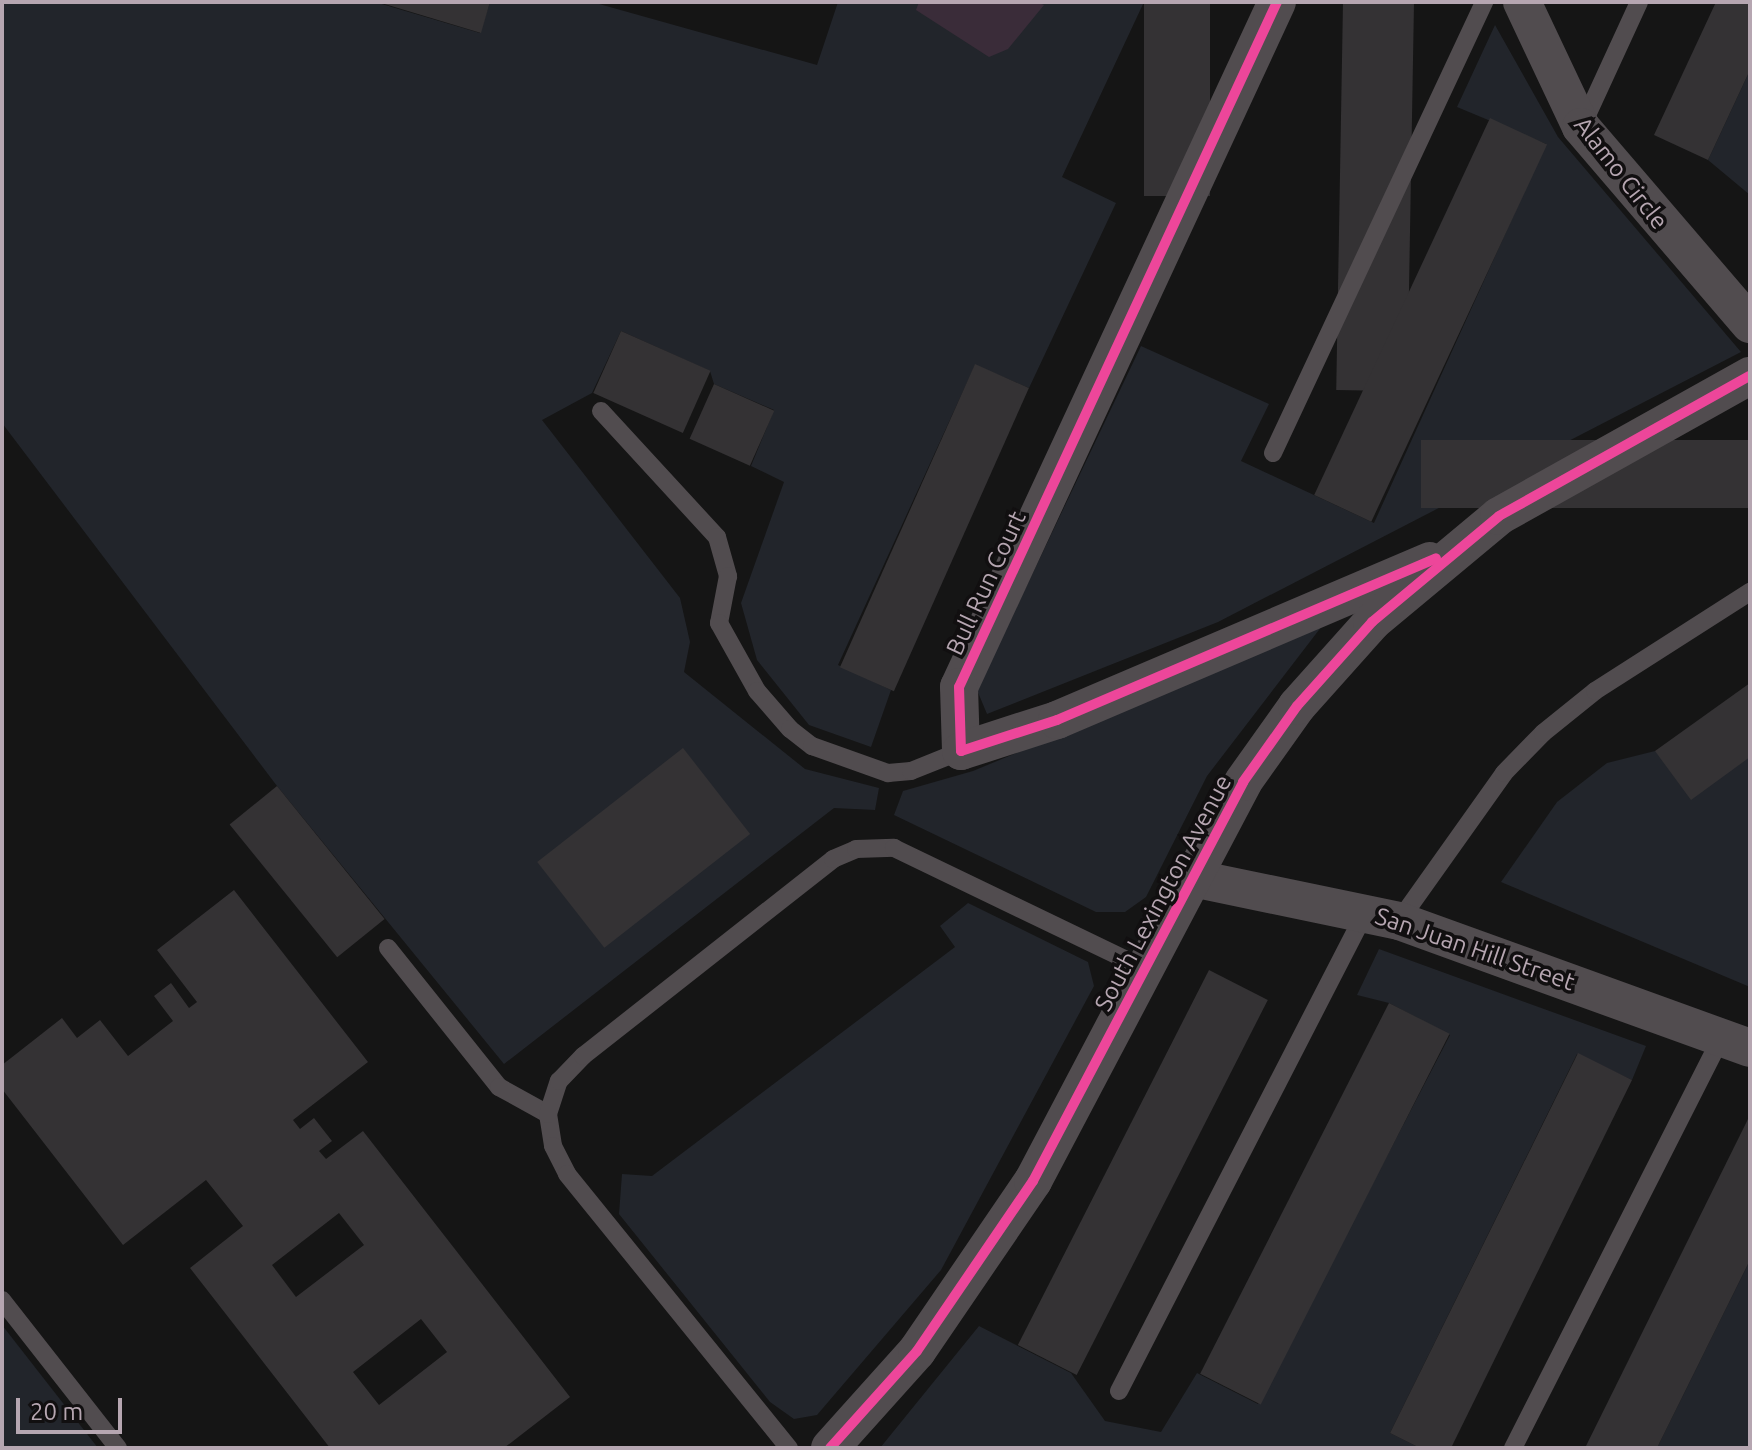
<!DOCTYPE html>
<html>
<head>
<meta charset="utf-8">
<style>
	body { margin:0 }
	#map { position:relative; width:1752px; height:1450px; overflow:hidden; background:#151515; font-family:Ubuntu,sans-serif }
	div>[style] { position:absolute }
	[style*='--x'] { left:calc(var(--x)*1px); top:calc(var(--y)*1px); width:calc(var(--w)*1px); rotate:calc(var(--a)*1deg) }
	.green>* { inset:0; background:#22252b }
	.water>* { inset:0; background:#3a2c39 }
	.building>* { inset:0; background:#343234; transform-origin:0 0 }
	.lane>* { height:18px; margin:-9px; padding:0 9px; transform-origin:9px; border-radius:9px; background:#514c4f }
	.street>* { height:38px; margin:-19px; padding:0 19px; transform-origin:19px; border-radius:19px; background:#514c4f }
	.cycleway>* { height:10px; margin:-5px; padding:0 5px; transform-origin:5px; border-radius:5px; background:#ed469a }
	span { translate:-50% -50%; white-space:nowrap; text-align:center; line-height:1.15; -webkit-text-stroke:7px #110f10; paint-order:stroke }
	.street-label { font-size:24px; color:#b6a6b1 }
	.frame { position:absolute; inset:0; border:4px solid #b6a6b1; pointer-events:none }
	.scale { position:absolute; left:16px; top:1398px; width:106px; height:36px; box-sizing:border-box; border:4px solid #b6a6b1; border-top:0; padding-left:10px; font-size:24px; line-height:28px; white-space:nowrap; color:#b6a6b1; -webkit-text-stroke:6px #110f10; paint-order:stroke }
</style>
</head>
<body>
<div id="map">
	<div class="green">
		<div style="clip-path:polygon(2px 2px,375px 2px,480px 33px,490px 2px,592px 2px,817px 65px,838px 2px,1144px 2px,1062px 177px,1116px 203px,1029px 388px,975px 365px,838px 665px,891px 690px,871px 747px,809px 725px,757px 660px,741px 603px,784px 482px,751px 466px,774px 410px,714px 384px,710px 371px,621px 331px,592px 393px,542px 420px,680px 598px,690px 642px,684px 672px,805px 769px,879px 788px,875px 810px,834px 808px,504px 1064px,277px 786px,2px 423px)"></div>
		<div style="clip-path:polygon(1495px 25px,1558px 137px,1741px 352px,1218px 622px,987px 714px,977px 690px,1141px 346px,1269px 404px,1241px 461px,1374px 523px,1546px 144px,1457px 107px)"></div>
		<div style="clip-path:polygon(1750px 70px,1750px 195px,1708px 160px)"></div>
		<div style="clip-path:polygon(1322px 626px,1207px 776px,1146px 897px,1125px 912px,1096px 912px,894px 815px,903px 791px,973px 771px)"></div>
		<div style="clip-path:polygon(1655px 751px,1750px 757px,1750px 987px,1501px 882px,1557px 802px,1607px 763px)"></div>
		<div style="clip-path:polygon(968px 903px,1088px 962px,1094px 986px,941px 1270px,817px 1415px,794px 1419px,770px 1402px,619px 1214px,622px 1174px,652px 1176px,955px 947px,940px 926px)"></div>
		<div style="clip-path:polygon(1379px 949px,1646px 1046px,1632px 1080px,1577px 1054px,1390px 1433px,1420px 1448px,880px 1448px,979px 1326px,1071px 1373px,1105px 1421px,1161px 1432px,1197px 1373px,1258px 1404px,1450px 1035px,1389px 1003px,1357px 995px)"></div>
		<div style="clip-path:polygon(1750px 1260px,1750px 1448px,1657px 1448px)"></div>
		<div style="clip-path:polygon(2px 1325px,98px 1448px,2px 1448px)"></div>
	</div>
	<div class="water">
		<div style="clip-path:polygon(919px 2px,1037px 2px,1044px 5px,1008px 49px,989px 57px,916px 10px)"></div>
	</div>
	<div class="building">
		<div style="clip-path:polygon(378px 2px,490px 2px,481px 33px)"></div>
		<div style="left:1144px;top:2px;width:66px;height:194px"></div>
		<div style="left:1343px;top:2px;width:71px;height:388px;rotate:1deg"></div>
		<div style="clip-path:polygon(1716px 2px,1750px 2px,1750px 70px,1708px 160px,1654px 135px)"></div>
		<div style="left:1490px;top:118px;width:63px;height:416px;rotate:25deg"></div>
		<div style="left:621px;top:331px;width:98px;height:68px;rotate:24deg"></div>
		<div style="left:975px;top:364px;width:59px;height:332px;rotate:24deg"></div>
		<div style="left:714px;top:384px;width:66px;height:60px;rotate:24deg"></div>
		<div style="left:1750px;top:440px;width:68px;height:329px;rotate:90deg"></div>
		<div style="clip-path:polygon(1750px 683px,1750px 757px,1691px 800px,1655px 751px)"></div>
		<div style="left:683px;top:748px;width:109px;height:185px;rotate:52deg"></div>
		<div style="left:277px;top:786px;width:171px;height:61px;rotate:51deg"></div>
		<div style="clip-path:polygon(evenodd,234px 890px,368px 1062px,293px 1120px,300px 1129px,314px 1118px,332px 1141px,319px 1151px,326px 1159px,363px 1131px,570px 1397px,504px 1448px,330px 1448px,190px 1268px,243px 1226px,206px 1180px,123px 1245px,2px 1089px,2px 1065px,62px 1018px,77px 1038px,100px 1020px,128px 1056px,173px 1021px,154px 996px,171px 983px,189px 1008px,197px 1002px,157px 950px,234px 890px,339px 1213px,364px 1245px,296px 1297px,272px 1265px,339px 1213px,234px 890px,421px 1319px,447px 1352px,379px 1405px,353px 1372px,421px 1319px)"></div>
		<div style="left:1209px;top:970px;width:66px;height:421px;rotate:27deg"></div>
		<div style="left:1389px;top:1003px;width:68px;height:416px;rotate:27deg"></div>
		<div style="clip-path:polygon(1578px 1053px,1632px 1080px,1451px 1448px,1420px 1448px,1390px 1433px)"></div>
		<div style="clip-path:polygon(1750px 1115px,1750px 1260px,1657px 1448px,1585px 1448px)"></div>
	</div>
	<div class="lane">
		<div style="--x:1582;--y:126;--w:136;--a:-65.3"></div>
		<div style="--x:601;--y:411;--w:171;--a:47.4"></div>
		<div style="--x:717;--y:537;--w:41;--a:74.2"></div>
		<div style="--x:728;--y:576;--w:48;--a:100.8"></div>
		<div style="--x:719;--y:623;--w:78;--a:60.8"></div>
		<div style="--x:757;--y:691;--w:50;--a:49"></div>
		<div style="--x:790;--y:729;--w:28;--a:38"></div>
		<div style="--x:812;--y:746;--w:81;--a:19.6"></div>
		<div style="--x:888;--y:773;--w:23;--a:-5"></div>
		<div style="--x:911;--y:771;--w:54;--a:-21.8"></div>
		<div style="--x:1273;--y:453;--w:498;--a:-64.9"></div>
		<div style="--x:1399;--y:921;--w:181;--a:-54.6"></div>
		<div style="--x:1504;--y:773;--w:56;--a:-45.7"></div>
		<div style="--x:1543;--y:733;--w:67;--a:-38.9"></div>
		<div style="--x:1595;--y:691;--w:184;--a:-32.6"></div>
		<div style="--x:388;--y:948;--w:178;--a:51.4"></div>
		<div style="--x:499;--y:1087;--w:56;--a:28.9"></div>
		<div style="--x:548;--y:1114;--w:32;--a:81"></div>
		<div style="--x:553;--y:1146;--w:31;--a:63"></div>
		<div style="--x:567;--y:1174;--w:353;--a:51"></div>
		<div style="--x:548;--y:1114;--w:35;--a:-72"></div>
		<div style="--x:559;--y:1081;--w:35;--a:-46"></div>
		<div style="--x:583;--y:1056;--w:318;--a:-38.2"></div>
		<div style="--x:833;--y:859;--w:25;--a:-23"></div>
		<div style="--x:856;--y:849;--w:38;--a:-2"></div>
		<div style="--x:894;--y:848;--w:279;--a:25.7"></div>
		<div style="--x:2;--y:1300;--w:188;--a:51.9"></div>
		<div style="--x:1119;--y:1391;--w:540;--a:-62.77"></div>
		<div style="--x:1513;--y:1448;--w:464;--a:-63.1"></div>
	</div>
	<div class="street">
		<div style="--x:1277;--y:2;--w:755;--a:114.9"></div>
		<div style="--x:959;--y:687;--w:64;--a:88.2"></div>
		<div style="--x:961;--y:751;--w:101;--a:-17.9"></div>
		<div style="--x:1057;--y:720;--w:405;--a:-23.1"></div>
		<div style="--x:1522;--y:2;--w:138;--a:64.7"></div>
		<div style="--x:1581;--y:127;--w:260;--a:49.4"></div>
		<div style="--x:1192;--y:878;--w:211;--a:11.7"></div>
		<div style="--x:1399;--y:921;--w:373;--a:19.9"></div>
		<div style="--x:830;--y:1448;--w:130;--a:-48.1"></div>
		<div style="--x:917;--y:1351;--w:206;--a:-55.7"></div>
		<div style="--x:1033;--y:1181;--w:451;--a:-62.2"></div>
		<div style="--x:1243;--y:782;--w:93;--a:-54.6"></div>
		<div style="--x:1297;--y:706;--w:113;--a:-48.2"></div>
		<div style="--x:1372;--y:622;--w:165;--a:-39.8"></div>
		<div style="--x:1499;--y:516;--w:287;--a:-29.2"></div>
	</div>
	<div class="cycleway">
		<div style="--x:1277;--y:2;--w:755;--a:114.9"></div>
		<div style="--x:959;--y:687;--w:64;--a:88.2"></div>
		<div style="--x:961;--y:751;--w:101;--a:-17.9"></div>
		<div style="--x:1057;--y:720;--w:412;--a:-23.1"></div>
		<div style="--x:830;--y:1448;--w:130;--a:-48.1"></div>
		<div style="--x:917;--y:1351;--w:206;--a:-55.7"></div>
		<div style="--x:1033;--y:1181;--w:451;--a:-62.2"></div>
		<div style="--x:1243;--y:782;--w:93;--a:-54.6"></div>
		<div style="--x:1297;--y:706;--w:113;--a:-48.2"></div>
		<div style="--x:1372;--y:622;--w:165;--a:-39.8"></div>
		<div style="--x:1499;--y:516;--w:287;--a:-29.2"></div>
	</div>
	<div class="street-label">
		<span style="left:1621px;top:173px;rotate:52deg">Alamo Circle</span>
		<span style="left:986px;top:583px;rotate:-65deg">Bull Run Court</span>
		<span style="left:1163px;top:893px;rotate:-62deg">South Lexington Avenue</span>
		<span style="left:1475px;top:949px;rotate:19deg">San Juan Hill Street</span>
	</div>
	<div class="frame"></div>
	<div class="scale">20 m</div>
</div>
</body>
</html>
